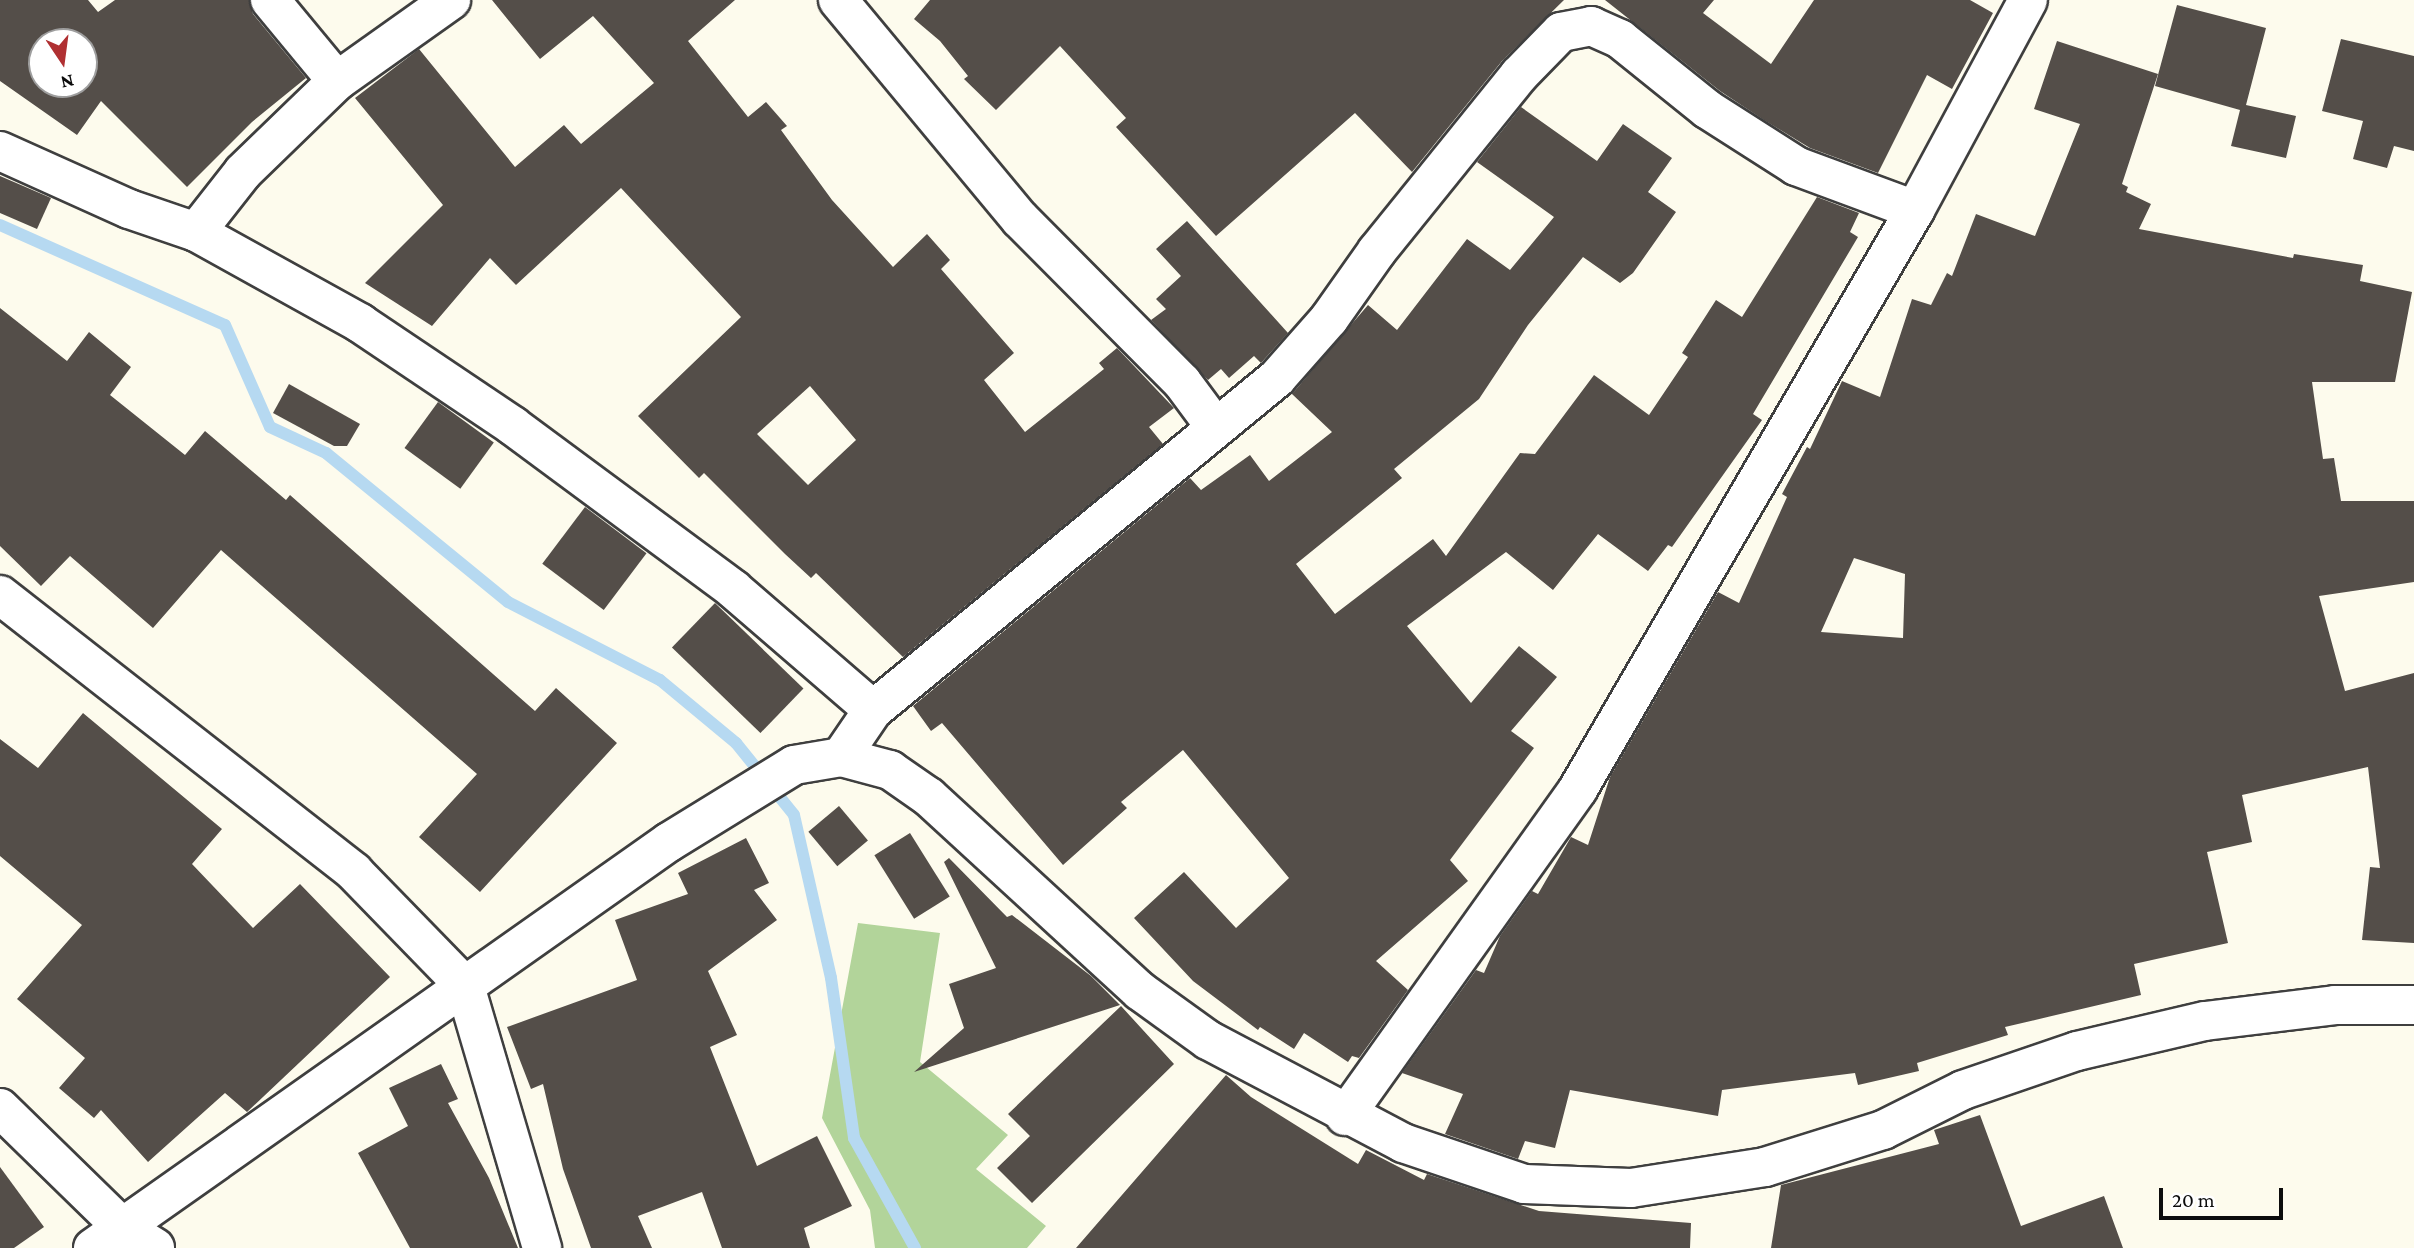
<!DOCTYPE html>
<html>
<head>
<meta charset="utf-8">
<style>
	body { margin:0 }
	#map { position:relative; width:2414px; height:1248px; overflow:hidden; background:#fdfbed; font-family:"Crimson Pro",serif }
	div>[style] { position:absolute }
	[style*='--x'] { left:calc(var(--x)*1px); top:calc(var(--y)*1px); width:calc(var(--w)*1px); rotate:calc(var(--a)*1deg) }
	.forest>* { inset:0; background:#b2d49a }
	.stream>* { height:12px; margin:-6px; padding:0 6px; transform-origin:6px; border-radius:6px; background:#b6d9f1 }
	.building>* { inset:0; background:#544e49; transform-origin:0 0 }
	.roads { filter:drop-shadow(2px 0 #3f3f3f) drop-shadow(-2px 0 #3f3f3f) drop-shadow(0 2px #3f3f3f) drop-shadow(0 -2px #3f3f3f) }
	.minor>* { height:38px; margin:-19px; padding:0 19px; transform-origin:19px; border-radius:19px; background:#fff }
	span { translate:-50% -50%; white-space:nowrap; text-align:center; line-height:1.15; -webkit-text-stroke:7px #fff; paint-order:stroke }
	.north { position:absolute; left:28px; top:28px; width:70px; height:70px; box-sizing:border-box; background:#fff; border:2px solid #9e9e9e; border-radius:50%; rotate:167deg; font-size:19px; font-weight:700; line-height:28px; text-align:center; color:#0c0c0c }
	.north::after { content:''; display:block; margin:auto; width:24px; height:32px; background:#b03032; clip-path:polygon(50% 0,100% 100%,50% 72%,0 100%) }
	.scale { position:absolute; left:2159px; top:1188px; width:124px; height:32px; box-sizing:border-box; border:4px solid #0c0c0c; border-top:0; padding-left:9px; font-size:21px; line-height:24px; white-space:nowrap; color:#0c0c0c; -webkit-text-stroke:5px #fff; paint-order:stroke }
</style>
</head>
<body>
<div id="map">
	<div class="forest">
		<div style="clip-path:polygon(858px 923px,940px 933px,920px 1062px,1008px 1135px,976px 1169px,1046px 1226px,1027px 1248px,875px 1248px,870px 1210px,822px 1118px)"></div>
	</div>
	<div class="stream">
		<div style="--x:0;--y:225;--w:246;--a:24"></div>
		<div style="--x:225;--y:325;--w:111;--a:66.2"></div>
		<div style="--x:270;--y:427;--w:62;--a:24.9"></div>
		<div style="--x:326;--y:453;--w:235;--a:39.3"></div>
		<div style="--x:508;--y:602;--w:171;--a:27.2"></div>
		<div style="--x:660;--y:680;--w:99;--a:39.7"></div>
		<div style="--x:736;--y:743;--w:92;--a:51.1"></div>
		<div style="--x:794;--y:815;--w:167;--a:77.2"></div>
		<div style="--x:831;--y:978;--w:162;--a:81.8"></div>
		<div style="--x:854;--y:1138;--w:126;--a:61"></div>
	</div>
	<div class="building">
		<div style="clip-path:polygon(evenodd,0 0,88px 0,98px 12px,115px 0,249px 0,253px 14px,306px 78px,252px 122px,187px 187px,101px 101px,77px 135px,0 81px,0 0,42px 42px,84px 42px,84px 84px,42px 84px,42px 42px)"></div>
		<div style="clip-path:polygon(evenodd,492px 0,735px 0,688px 41px,748px 117px,766px 102px,787px 126px,781px 130px,832px 200px,893px 267px,927px 234px,950px 260px,941px 269px,1014px 353px,984px 380px,1025px 432px,1104px 369px,1099px 363px,1117px 348px,1174px 408px,1149px 427px,1163px 444px,903px 657px,816px 573px,811px 578px,785px 554px,704px 473px,699px 478px,638px 416px,741px 317px,621px 188px,516px 285px,490px 258px,432px 326px,365px 283px,443px 205px,355px 98px,419px 49px,515px 167px,564px 125px,581px 144px,654px 83px,593px 16px,540px 59px,492px 0,810px 386px,856px 440px,808px 485px,757px 434px,810px 386px)"></div>
		<div style="clip-path:polygon(930px 0,1564px 0,1502px 61px,1412px 172px,1355px 113px,1216px 236px,1116px 127px,1126px 118px,1060px 46px,996px 110px,964px 79px,968px 76px,940px 41px,914px 19px)"></div>
		<div style="clip-path:polygon(1605px 0,1714px 0,1703px 13px,1771px 64px,1814px 0,1970px 0,1993px 13px,1952px 89px,1927px 75px,1878px 173px,1810px 148px,1764px 120px,1720px 91px)"></div>
		<div style="clip-path:polygon(2177px 5px,2266px 28px,2246px 105px,2296px 116px,2286px 158px,2231px 146px,2240px 110px,2155px 86px)"></div>
		<div style="clip-path:polygon(2341px 39px,2414px 56px,2414px 151px,2394px 146px,2387px 168px,2353px 159px,2363px 121px,2322px 111px)"></div>
		<div style="clip-path:polygon(evenodd,2057px 41px,2158px 74px,2122px 184px,2128px 187px,2126px 192px,2151px 204px,2139px 229px,2293px 258px,2294px 254px,2363px 265px,2360px 281px,2412px 292px,2395px 382px,2312px 382px,2323px 459px,2334px 458px,2341px 501px,2414px 501px,2414px 582px,2319px 596px,2345px 691px,2414px 673px,2414px 943px,2362px 940px,2370px 867px,2380px 868px,2368px 767px,2242px 795px,2252px 842px,2207px 852px,2228px 943px,2134px 964px,2141px 995px,2005px 1027px,2008px 1035px,1917px 1063px,1919px 1071px,1858px 1085px,1855px 1073px,1722px 1090px,1718px 1116px,1570px 1090px,1555px 1148px,1525px 1141px,1518px 1159px,1445px 1134px,1463px 1094px,1402px 1073px,1476px 970px,1484px 973px,1500px 936px,1532px 891px,1538px 894px,1571px 837px,1588px 845px,1610px 777px,1718px 592px,1739px 603px,1787px 497px,1782px 494px,1807px 447px,1810px 449px,1842px 381px,1880px 397px,1912px 299px,1931px 305px,1947px 273px,1952px 276px,1976px 214px,2035px 236px,2080px 124px,2034px 109px,2057px 41px,1854px 558px,1905px 574px,1903px 638px,1821px 632px,1854px 558px)"></div>
		<div style="clip-path:polygon(1521px 107px,1597px 161px,1623px 124px,1672px 158px,1648px 192px,1676px 212px,1633px 273px,1620px 283px,1583px 257px,1528px 325px,1479px 399px,1394px 469px,1402px 478px,1296px 564px,1335px 614px,1433px 539px,1446px 556px,1520px 453px,1535px 454px,1594px 375px,1649px 415px,1688px 357px,1682px 353px,1716px 300px,1742px 317px,1817px 197px,1859px 213px,1850px 232px,1858px 237px,1753px 414px,1762px 420px,1672px 547px,1668px 545px,1648px 571px,1598px 534px,1553px 590px,1506px 552px,1407px 626px,1471px 703px,1519px 646px,1557px 677px,1511px 731px,1534px 748px,1450px 860px,1468px 881px,1376px 961px,1408px 990px,1359px 1058px,1352px 1056px,1348px 1062px,1304px 1033px,1294px 1049px,1260px 1027px,1258px 1030px,1193px 981px,1134px 918px,1184px 872px,1236px 928px,1289px 878px,1183px 750px,1121px 802px,1127px 808px,1063px 865px,942px 723px,931px 731px,913px 706px,1190px 478px,1201px 490px,1250px 455px,1269px 481px,1332px 432px,1292px 394px,1368px 305px,1397px 330px,1467px 239px,1510px 270px,1554px 217px,1477px 162px)"></div>
		<div style="clip-path:polygon(0 176px,51px 198px,37px 229px,0 213px)"></div>
		<div style="clip-path:polygon(1187px 221px,1288px 333px,1261px 363px,1254px 356px,1229px 378px,1221px 369px,1208px 380px,1151px 320px,1166px 309px,1156px 299px,1181px 276px,1156px 249px)"></div>
		<div style="clip-path:polygon(0 308px,67px 361px,89px 332px,131px 367px,110px 395px,185px 455px,205px 431px,286px 500px,290px 495px,535px 711px,556px 688px,617px 743px,480px 892px,419px 837px,477px 774px,221px 550px,153px 628px,70px 556px,41px 586px,0 546px)"></div>
		<div style="clip-path:polygon(289px 384px,360px 424px,347px 446px,334px 446px,273px 413px)"></div>
		<div style="left:438px;top:402px;width:69px;height:57px;rotate:36deg"></div>
		<div style="left:585px;top:507px;width:77px;height:71px;rotate:37deg"></div>
		<div style="left:715px;top:603px;width:123px;height:62px;rotate:44deg"></div>
		<div style="clip-path:polygon(83px 713px,222px 829px,192px 864px,253px 928px,300px 884px,390px 977px,247px 1112px,225px 1093px,148px 1162px,101px 1110px,94px 1118px,59px 1088px,85px 1058px,17px 999px,82px 925px,0 856px,0 739px,38px 768px)"></div>
		<div style="left:839px;top:806px;width:45px;height:40px;rotate:50deg"></div>
		<div style="left:910px;top:833px;width:75px;height:42px;rotate:58deg"></div>
		<div style="clip-path:polygon(746px 838px,769px 883px,754px 890px,777px 920px,708px 971px,737px 1035px,710px 1047px,757px 1166px,817px 1136px,852px 1206px,804px 1228px,810px 1248px,722px 1248px,702px 1192px,638px 1216px,652px 1248px,591px 1248px,563px 1169px,543px 1084px,531px 1089px,507px 1027px,637px 980px,615px 920px,688px 894px,678px 873px)"></div>
		<div style="clip-path:polygon(949px 858px,1007px 917px,1012px 915px,1091px 976px,1120px 1005px,914px 1072px,964px 1028px,949px 984px,996px 968px,944px 862px)"></div>
		<div style="clip-path:polygon(1121px 1006px,1174px 1064px,1032px 1203px,997px 1168px,1030px 1136px,1008px 1114px)"></div>
		<div style="clip-path:polygon(441px 1064px,458px 1099px,448px 1103px,489px 1178px,518px 1248px,410px 1248px,358px 1153px,408px 1126px,389px 1088px)"></div>
		<div style="clip-path:polygon(1226px 1075px,1251px 1097px,1358px 1164px,1366px 1150px,1424px 1180px,1427px 1174px,1539px 1211px,1691px 1223px,1690px 1248px,1076px 1248px)"></div>
		<div style="clip-path:polygon(1980px 1115px,2021px 1226px,2104px 1196px,2123px 1248px,1771px 1248px,1781px 1185px,1939px 1144px,1934px 1130px)"></div>
		<div style="clip-path:polygon(0 1167px,44px 1227px,14px 1248px,0 1248px)"></div>
	</div>
	<div class="roads">
		<div class="minor">
			<div style="--x:270;--y:0;--w:105;--a:50.4"></div>
			<div style="--x:838;--y:0;--w:285;--a:50.3"></div>
			<div style="--x:1020;--y:219;--w:230;--a:45.2"></div>
			<div style="--x:1182;--y:382;--w:57;--a:53.5"></div>
			<div style="--x:0;--y:151;--w:141;--a:24.2"></div>
			<div style="--x:129;--y:209;--w:71;--a:18.9"></div>
			<div style="--x:196;--y:232;--w:188;--a:29"></div>
			<div style="--x:360;--y:323;--w:184;--a:33.9"></div>
			<div style="--x:513;--y:426;--w:274;--a:36.5"></div>
			<div style="--x:733;--y:589;--w:185;--a:40.8"></div>
			<div style="--x:196;--y:232;--w:76;--a:-51.9"></div>
			<div style="--x:243;--y:172;--w:131;--a:-44.1"></div>
			<div style="--x:337;--y:81;--w:140;--a:-35.4"></div>
			<div style="--x:0;--y:595;--w:449;--a:38"></div>
			<div style="--x:354;--y:872;--w:159;--a:45.8"></div>
			<div style="--x:465;--y:986;--w:273;--a:73.6"></div>
			<div style="--x:841;--y:757;--w:57;--a:-55.8"></div>
			<div style="--x:873;--y:710;--w:523;--a:-39.41"></div>
			<div style="--x:1277;--y:378;--w:79;--a:-48.6"></div>
			<div style="--x:1329;--y:319;--w:83;--a:-54.8"></div>
			<div style="--x:1377;--y:251;--w:226;--a:-51.1"></div>
			<div style="--x:1519;--y:75;--w:60;--a:-45.7"></div>
			<div style="--x:1561;--y:32;--w:31;--a:-11"></div>
			<div style="--x:1591;--y:26;--w:32;--a:24"></div>
			<div style="--x:1620;--y:39;--w:112;--a:38.8"></div>
			<div style="--x:1707;--y:109;--w:106;--a:32.6"></div>
			<div style="--x:1796;--y:166;--w:127;--a:20.3"></div>
			<div style="--x:0;--y:1108;--w:170;--a:44.3"></div>
			<div style="--x:122;--y:1227;--w:39;--a:32"></div>
			<div style="--x:1345;--y:1116;--w:402;--a:-54.5"></div>
			<div style="--x:1578;--y:789;--w:670;--a:-59.8"></div>
			<div style="--x:1915;--y:210;--w:238;--a:-61.7"></div>
			<div style="--x:93;--y:1248;--w:705;--a:-35.18"></div>
			<div style="--x:669;--y:842;--w:147;--a:-31.6"></div>
			<div style="--x:794;--y:765;--w:48;--a:-9.7"></div>
			<div style="--x:841;--y:757;--w:51;--a:14.9"></div>
			<div style="--x:890;--y:770;--w:47;--a:34.7"></div>
			<div style="--x:929;--y:797;--w:287;--a:42.6"></div>
			<div style="--x:1140;--y:991;--w:84;--a:35.8"></div>
			<div style="--x:1208;--y:1040;--w:221;--a:27.8"></div>
			<div style="--x:1403;--y:1143;--w:128;--a:18.7"></div>
			<div style="--x:1524;--y:1184;--w:107;--a:2.1"></div>
			<div style="--x:1631;--y:1188;--w:136;--a:-8.9"></div>
			<div style="--x:1765;--y:1167;--w:124;--a:-17.4"></div>
			<div style="--x:1883;--y:1130;--w:89;--a:-26.6"></div>
			<div style="--x:1963;--y:1090;--w:120;--a:-18.9"></div>
			<div style="--x:2077;--y:1051;--w:131;--a:-13.2"></div>
			<div style="--x:2205;--y:1021;--w:131;--a:-7"></div>
			<div style="--x:2335;--y:1005;--w:79;--a:0"></div>
		</div>
	</div>
	<div class="north">N</div>
	<div class="scale">20 m</div>
</div>
</body>
</html>
